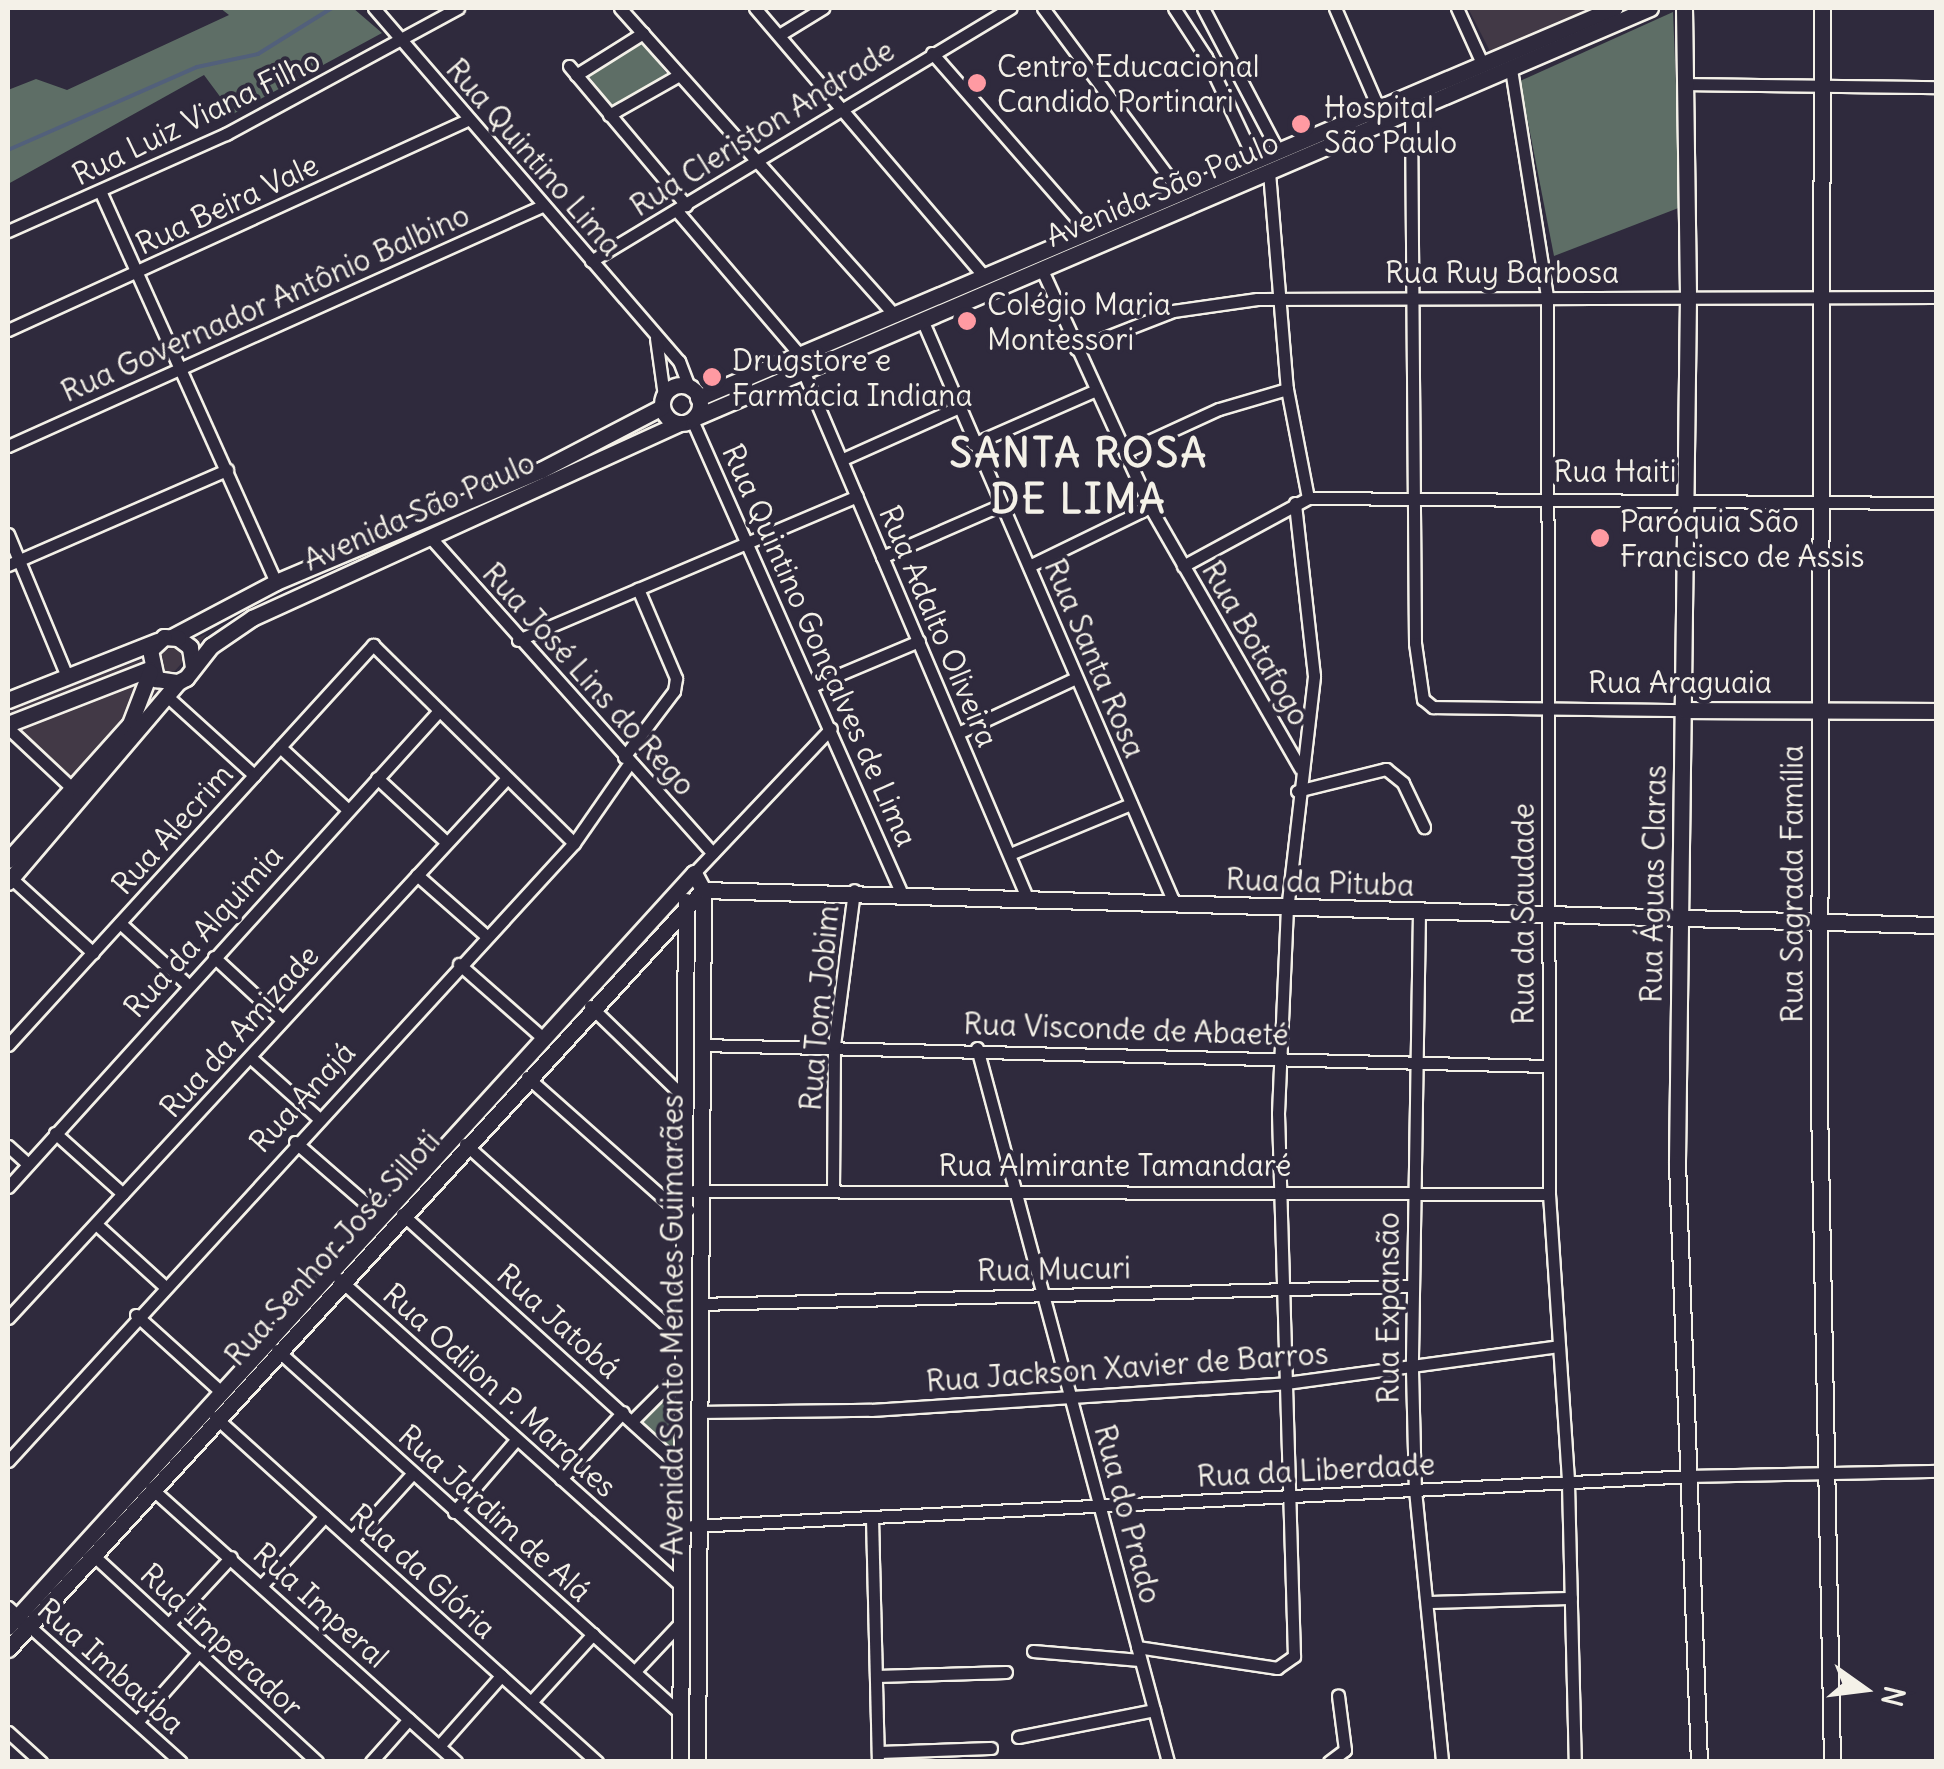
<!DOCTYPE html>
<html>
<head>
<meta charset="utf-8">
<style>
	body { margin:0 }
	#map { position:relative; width:1944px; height:1769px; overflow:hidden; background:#2f2a3d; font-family:Delius,sans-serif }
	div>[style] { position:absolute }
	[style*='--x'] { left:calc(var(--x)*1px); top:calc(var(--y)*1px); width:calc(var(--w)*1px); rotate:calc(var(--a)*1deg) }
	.built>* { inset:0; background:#423946 }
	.green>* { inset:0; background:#5e6e66 }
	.stream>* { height:4px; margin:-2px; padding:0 2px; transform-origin:2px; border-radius:2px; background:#52607b }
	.roads { filter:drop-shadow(2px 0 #f4f1e8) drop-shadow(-2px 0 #f4f1e8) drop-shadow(0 2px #f4f1e8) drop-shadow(0 -2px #f4f1e8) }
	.street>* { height:11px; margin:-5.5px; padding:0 5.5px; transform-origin:5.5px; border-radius:5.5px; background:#2f2a3d }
	.secondary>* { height:15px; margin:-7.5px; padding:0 7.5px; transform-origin:7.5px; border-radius:7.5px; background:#2f2a3d }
	.secondary>.ring { margin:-7.5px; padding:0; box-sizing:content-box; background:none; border:15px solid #2f2a3d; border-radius:50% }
	.dots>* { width:28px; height:28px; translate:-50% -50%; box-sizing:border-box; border:5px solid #2f2a3d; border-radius:50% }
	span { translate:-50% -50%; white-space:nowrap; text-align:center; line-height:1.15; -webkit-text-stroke:8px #2f2a3d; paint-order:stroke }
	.poi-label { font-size:30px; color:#f4f1e8 }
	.left { translate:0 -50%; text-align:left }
	.street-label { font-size:30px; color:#f4f1e8 }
	.district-label { font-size:40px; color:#f4f1e8; font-weight:700; letter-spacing:2.5px }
	.frame { position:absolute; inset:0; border:10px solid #f4f1e8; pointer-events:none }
	.north { position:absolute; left:1814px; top:1639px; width:100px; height:100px; -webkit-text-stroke:8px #2f2a3d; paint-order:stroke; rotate:104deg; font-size:28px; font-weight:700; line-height:40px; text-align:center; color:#f4f1e8 }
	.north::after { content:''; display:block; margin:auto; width:35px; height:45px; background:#f4f1e8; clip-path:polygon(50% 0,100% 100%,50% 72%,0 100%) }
</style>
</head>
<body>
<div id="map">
	<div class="built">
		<div style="clip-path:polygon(1468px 8px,1632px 8px,1498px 67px)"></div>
		<div style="clip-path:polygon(207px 634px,74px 787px,8px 722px,8px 711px)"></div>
	</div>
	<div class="green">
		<div style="clip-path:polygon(220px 8px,353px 8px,382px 33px,233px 114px,204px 75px,8px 184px,8px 90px,36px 79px,67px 90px,229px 15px)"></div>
		<div style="clip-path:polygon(1673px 12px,1681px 207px,1554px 256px,1520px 81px)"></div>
		<div style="clip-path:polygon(642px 42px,667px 74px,613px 106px,587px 74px)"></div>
		<div style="clip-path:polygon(674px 1388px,676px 1442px,675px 1454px,641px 1421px)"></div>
	</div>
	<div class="stream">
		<div style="--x:8;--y:150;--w:206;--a:-23.7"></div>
		<div style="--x:197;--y:67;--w:62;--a:-12"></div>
		<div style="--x:258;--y:54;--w:87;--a:-31.9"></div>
	</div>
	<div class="roads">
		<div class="street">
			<div style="--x:374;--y:8;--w:467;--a:49.2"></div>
			<div style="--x:679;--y:361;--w:28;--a:69"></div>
			<div style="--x:620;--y:8;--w:413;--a:48.2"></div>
			<div style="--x:755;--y:8;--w:354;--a:49.5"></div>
			<div style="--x:1043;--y:8;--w:228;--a:53.4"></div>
			<div style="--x:1174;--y:8;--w:59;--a:56.9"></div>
			<div style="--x:1206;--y:57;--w:113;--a:64.8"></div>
			<div style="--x:1203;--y:8;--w:159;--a:62.3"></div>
			<div style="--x:1335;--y:8;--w:108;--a:66.5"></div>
			<div style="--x:1457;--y:8;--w:60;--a:65.6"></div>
			<div style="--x:779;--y:35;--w:52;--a:-31.5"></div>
			<div style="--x:932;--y:53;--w:235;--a:48.8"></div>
			<div style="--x:569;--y:66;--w:182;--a:49.9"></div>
			<div style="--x:1511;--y:69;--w:231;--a:81"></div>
			<div style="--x:1547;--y:297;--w:897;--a:89.87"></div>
			<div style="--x:1549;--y:1194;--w:290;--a:86.2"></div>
			<div style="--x:1568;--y:1483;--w:279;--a:88.6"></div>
			<div style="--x:576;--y:75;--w:79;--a:-32.1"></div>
			<div style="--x:1685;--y:84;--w:251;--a:0.7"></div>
			<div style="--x:1411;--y:110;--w:533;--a:89.57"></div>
			<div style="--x:1415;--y:643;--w:57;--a:81.9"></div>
			<div style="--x:1423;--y:699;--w:13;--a:39"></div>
			<div style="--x:1433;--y:707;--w:251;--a:0.7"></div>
			<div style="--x:609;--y:115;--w:81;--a:-29.7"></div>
			<div style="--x:1269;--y:172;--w:218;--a:85.3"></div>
			<div style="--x:1287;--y:389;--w:111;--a:79.1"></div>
			<div style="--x:101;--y:193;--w:427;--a:65.8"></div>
			<div style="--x:677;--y:211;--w:189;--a:49.5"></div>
			<div style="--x:8;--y:231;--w:239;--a:-24"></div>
			<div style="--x:226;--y:134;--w:264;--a:-28.5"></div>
			<div style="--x:591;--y:261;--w:490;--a:-31.1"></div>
			<div style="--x:1042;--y:270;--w:260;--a:65.5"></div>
			<div style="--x:1150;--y:507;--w:301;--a:60.1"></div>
			<div style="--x:923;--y:322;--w:635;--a:66.62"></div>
			<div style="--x:8;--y:330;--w:505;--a:-24.58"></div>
			<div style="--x:656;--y:338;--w:59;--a:82.1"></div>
			<div style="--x:1076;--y:349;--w:104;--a:-21.4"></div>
			<div style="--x:1173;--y:311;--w:85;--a:-8.1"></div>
			<div style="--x:1257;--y:299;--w:679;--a:-0.17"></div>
			<div style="--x:804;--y:373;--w:573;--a:66.97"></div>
			<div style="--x:692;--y:420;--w:516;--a:66.12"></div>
			<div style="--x:973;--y:444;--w:132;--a:-23.7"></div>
			<div style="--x:8;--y:446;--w:585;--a:-24.2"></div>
			<div style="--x:1125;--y:452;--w:103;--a:-24.6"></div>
			<div style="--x:1219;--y:409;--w:71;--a:-16.4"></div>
			<div style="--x:843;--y:459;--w:127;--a:-24.1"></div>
			<div style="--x:8;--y:534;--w:152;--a:67.5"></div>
			<div style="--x:430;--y:537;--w:424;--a:48.2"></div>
			<div style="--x:882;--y:557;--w:128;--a:-23.6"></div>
			<div style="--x:8;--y:565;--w:239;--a:-23.5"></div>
			<div style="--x:1029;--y:566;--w:135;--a:-26"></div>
			<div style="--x:1183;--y:566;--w:142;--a:-28.5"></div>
			<div style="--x:1308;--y:498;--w:628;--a:0.46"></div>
			<div style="--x:518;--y:640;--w:368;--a:-23"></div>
			<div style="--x:812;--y:686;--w:116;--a:-22.8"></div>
			<div style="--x:169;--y:698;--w:115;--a:42.2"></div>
			<div style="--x:8;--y:728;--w:88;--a:43.2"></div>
			<div style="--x:958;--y:733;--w:130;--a:-25"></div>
			<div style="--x:280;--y:747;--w:91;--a:42.8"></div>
			<div style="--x:624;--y:757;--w:83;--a:-52.9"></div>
			<div style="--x:674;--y:691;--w:13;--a:-81"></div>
			<div style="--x:676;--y:678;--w:97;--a:-113.1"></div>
			<div style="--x:377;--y:778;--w:94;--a:42.8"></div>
			<div style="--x:1297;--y:791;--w:92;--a:-13.9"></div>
			<div style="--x:1386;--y:769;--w:22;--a:39"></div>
			<div style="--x:1403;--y:783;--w:49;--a:64.5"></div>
			<div style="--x:1010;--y:854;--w:131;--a:-22.5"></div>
			<div style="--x:694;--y:873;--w:199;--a:-46.6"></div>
			<div style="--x:417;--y:875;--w:91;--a:41.4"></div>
			<div style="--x:11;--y:878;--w:111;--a:42.4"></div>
			<div style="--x:1419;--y:912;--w:458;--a:90.9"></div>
			<div style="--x:1412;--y:1370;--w:120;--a:88.6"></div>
			<div style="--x:1415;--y:1490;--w:273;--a:84.3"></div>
			<div style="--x:120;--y:923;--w:92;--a:42.4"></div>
			<div style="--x:214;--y:957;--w:93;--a:42.8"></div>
			<div style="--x:459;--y:964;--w:113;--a:41.4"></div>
			<div style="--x:590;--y:1006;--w:128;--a:44.1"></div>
			<div style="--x:8;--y:1045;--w:542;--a:-47.62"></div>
			<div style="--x:373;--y:645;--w:282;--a:44.6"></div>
			<div style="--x:701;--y:1045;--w:847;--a:1.42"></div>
			<div style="--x:977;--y:1048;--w:739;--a:75.02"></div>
			<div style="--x:250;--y:1057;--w:90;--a:41.8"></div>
			<div style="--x:527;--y:1077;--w:188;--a:41.6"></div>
			<div style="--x:668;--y:1202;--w:22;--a:21"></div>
			<div style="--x:55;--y:1133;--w:91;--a:41.9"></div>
			<div style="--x:295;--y:1142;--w:113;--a:41"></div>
			<div style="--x:465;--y:1144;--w:290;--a:41.9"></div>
			<div style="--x:8;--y:1146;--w:27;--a:42"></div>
			<div style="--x:8;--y:1187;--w:641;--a:-47.85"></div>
			<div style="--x:833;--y:1190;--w:145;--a:-89.6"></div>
			<div style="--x:834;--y:1045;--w:156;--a:-82.6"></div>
			<div style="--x:693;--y:1191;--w:856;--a:0.2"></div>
			<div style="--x:402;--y:1214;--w:377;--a:42.2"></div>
			<div style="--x:96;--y:1224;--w:91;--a:42.3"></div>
			<div style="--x:339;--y:1279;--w:461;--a:41.9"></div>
			<div style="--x:698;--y:1304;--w:713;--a:-1.45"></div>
			<div style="--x:136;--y:1315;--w:112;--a:42.1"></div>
			<div style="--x:8;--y:1318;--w:735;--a:-47.26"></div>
			<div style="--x:277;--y:1350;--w:542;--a:42.01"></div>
			<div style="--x:697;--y:1412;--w:174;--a:-0.7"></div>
			<div style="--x:871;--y:1410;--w:416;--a:-3.7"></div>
			<div style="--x:1286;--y:1383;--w:275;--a:-7.7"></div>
			<div style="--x:215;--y:1417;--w:515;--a:42.09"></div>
			<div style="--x:632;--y:1421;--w:68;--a:-45"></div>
			<div style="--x:8;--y:1461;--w:838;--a:-47.51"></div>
			<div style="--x:574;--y:843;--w:96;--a:-55.2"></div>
			<div style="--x:561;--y:1479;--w:91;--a:-47.2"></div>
			<div style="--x:151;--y:1488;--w:410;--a:41.9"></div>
			<div style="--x:454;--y:1512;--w:94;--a:-49.3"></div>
			<div style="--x:872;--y:1518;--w:244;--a:88.6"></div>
			<div style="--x:692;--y:1526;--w:1001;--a:-2.86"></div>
			<div style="--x:1692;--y:1476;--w:244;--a:-1.2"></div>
			<div style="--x:352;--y:1540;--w:89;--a:-47.7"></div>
			<div style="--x:93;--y:1555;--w:305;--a:42.7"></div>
			<div style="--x:262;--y:1585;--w:93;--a:-47.6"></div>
			<div style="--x:1427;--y:1602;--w:144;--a:-1.6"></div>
			<div style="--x:8;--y:1607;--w:232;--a:41.9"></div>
			<div style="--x:169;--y:1624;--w:91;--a:-47.2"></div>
			<div style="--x:1137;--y:1647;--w:142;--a:8.5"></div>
			<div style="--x:1277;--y:1668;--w:21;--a:-35"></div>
			<div style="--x:1294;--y:1656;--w:543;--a:-91.69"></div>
			<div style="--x:1278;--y:1113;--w:203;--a:-87.5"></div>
			<div style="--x:1287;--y:910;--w:236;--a:-83.4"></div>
			<div style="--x:1314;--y:676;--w:174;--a:-96.3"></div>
			<div style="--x:1033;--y:1651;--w:107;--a:4.8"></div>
			<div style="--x:635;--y:1671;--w:67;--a:-46.8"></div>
			<div style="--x:877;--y:1676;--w:129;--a:-1.8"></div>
			<div style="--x:531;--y:1702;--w:92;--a:-47.6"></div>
			<div style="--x:137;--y:1722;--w:94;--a:-48.5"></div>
			<div style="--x:8;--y:1732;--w:45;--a:42.3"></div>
			<div style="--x:1018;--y:1737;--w:139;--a:-11.2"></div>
			<div style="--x:439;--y:1746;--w:94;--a:-48.5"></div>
			<div style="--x:878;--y:1752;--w:113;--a:-2"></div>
			<div style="--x:371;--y:1762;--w:57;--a:-48.5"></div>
			<div style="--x:1329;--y:1762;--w:20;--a:-37"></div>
			<div style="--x:1345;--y:1750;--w:55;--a:-97.3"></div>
		</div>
		<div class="secondary">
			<div style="--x:1684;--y:8;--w:289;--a:89.2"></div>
			<div style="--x:1688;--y:297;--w:866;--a:90.73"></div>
			<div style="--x:1677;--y:1163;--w:599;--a:87.9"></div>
			<div style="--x:1822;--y:8;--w:1095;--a:90.16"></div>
			<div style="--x:1819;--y:1103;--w:659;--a:88.87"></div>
			<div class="ring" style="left:662px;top:385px;width:23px;height:23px"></div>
			<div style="--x:698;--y:398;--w:996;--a:-23.06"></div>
			<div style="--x:694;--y:418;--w:1040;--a:-23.21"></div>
			<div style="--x:172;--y:637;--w:118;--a:-27.9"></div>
			<div style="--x:276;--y:582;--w:288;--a:-22.9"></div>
			<div style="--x:541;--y:470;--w:136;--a:-27.5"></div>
			<div style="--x:193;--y:667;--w:20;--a:-99"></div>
			<div style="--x:190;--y:647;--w:15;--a:-143"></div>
			<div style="--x:178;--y:638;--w:14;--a:-176"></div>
			<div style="--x:164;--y:637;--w:19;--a:137"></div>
			<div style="--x:150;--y:650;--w:30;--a:78"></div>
			<div style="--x:156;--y:679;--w:22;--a:8"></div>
			<div style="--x:178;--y:682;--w:9;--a:-27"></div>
			<div style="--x:186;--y:678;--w:41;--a:-52"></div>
			<div style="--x:211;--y:646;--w:50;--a:-34.3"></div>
			<div style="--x:252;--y:618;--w:469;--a:-24.5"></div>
			<div style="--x:8;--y:700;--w:160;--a:-21.6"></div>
			<div style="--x:1684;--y:710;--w:252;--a:0.2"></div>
			<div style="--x:8;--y:724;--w:151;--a:-21.3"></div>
			<div style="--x:8;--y:860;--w:183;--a:-48.1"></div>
			<div style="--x:130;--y:724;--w:56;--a:-69"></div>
			<div style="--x:8;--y:882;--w:262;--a:-49.6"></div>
			<div style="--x:8;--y:1627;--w:1019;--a:-47.7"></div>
			<div style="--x:694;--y:873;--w:19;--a:62"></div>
			<div style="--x:703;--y:890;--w:872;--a:90.39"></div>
			<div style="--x:8;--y:1649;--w:1029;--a:-47.52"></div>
			<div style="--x:703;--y:890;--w:1233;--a:1.63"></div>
			<div style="--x:680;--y:1762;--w:861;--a:-89.6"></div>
		</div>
	</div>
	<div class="dots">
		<div style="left:977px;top:83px;background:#ff9aa2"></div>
		<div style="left:1301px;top:124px;background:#ff9aa2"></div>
		<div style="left:967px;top:321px;background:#ff9aa2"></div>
		<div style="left:712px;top:377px;background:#ff9aa2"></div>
		<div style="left:1600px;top:538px;background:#ff9aa2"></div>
	</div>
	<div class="poi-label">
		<span class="left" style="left:997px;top:83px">Centro Educacional<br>Candido Portinari</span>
		<span class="left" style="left:1324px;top:124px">Hospital<br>São Paulo</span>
		<span class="left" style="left:987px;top:321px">Colégio Maria<br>Montessori</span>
		<span class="left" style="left:732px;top:377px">Drugstore e<br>Farmácia Indiana</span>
		<span class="left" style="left:1620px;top:538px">Paróquia São<br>Francisco de Assis</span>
	</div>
	<div class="street-label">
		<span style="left:196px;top:117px;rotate:-26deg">Rua Luiz Viana Filho</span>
		<span style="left:762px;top:128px;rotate:-32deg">Rua Cleriston Andrade</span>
		<span style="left:534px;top:157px;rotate:49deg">Rua Quintino Lima</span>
		<span style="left:1162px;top:189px;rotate:-23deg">Avenida São Paulo</span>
		<span style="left:227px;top:204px;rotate:-25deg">Rua Beira Vale</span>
		<span style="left:1502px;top:272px">Rua Ruy Barbosa</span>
		<span style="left:265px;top:303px;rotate:-24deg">Rua Governador Antônio Balbino</span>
		<span style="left:1615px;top:471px">Rua Haiti</span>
		<span style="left:419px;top:511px;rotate:-24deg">Avenida São Paulo</span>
		<span style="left:939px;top:626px;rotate:67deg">Rua Adalto Oliveira</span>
		<span style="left:1256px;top:643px;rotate:60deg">Rua Botafogo</span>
		<span style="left:820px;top:645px;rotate:66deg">Rua Quintino Gonçalves de Lima</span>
		<span style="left:1095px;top:658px;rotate:67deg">Rua Santa Rosa</span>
		<span style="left:589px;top:679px;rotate:48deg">Rua José Lins do Rego</span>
		<span style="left:1680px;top:682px">Rua Araguaia</span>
		<span style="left:172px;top:829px;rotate:-48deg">Rua Alecrim</span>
		<span style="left:1320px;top:882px;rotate:2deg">Rua da Pituba</span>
		<span style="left:1653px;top:884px;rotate:-89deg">Rua Águas Claras</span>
		<span style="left:1792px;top:884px;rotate:-90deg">Rua Sagrada Família</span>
		<span style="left:1523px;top:914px;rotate:-90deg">Rua da Saudade</span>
		<span style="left:203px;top:931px;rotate:-48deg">Rua da Alquimia</span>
		<span style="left:819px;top:1008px;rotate:-85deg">Rua Tom Jobim</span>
		<span style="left:1126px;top:1029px;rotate:2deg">Rua Visconde de Abaeté</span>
		<span style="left:239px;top:1031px;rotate:-48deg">Rua da Amizade</span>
		<span style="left:302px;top:1097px;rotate:-47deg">Rua Anajá</span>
		<span style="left:1115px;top:1165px">Rua Almirante Tamandaré</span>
		<span style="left:332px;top:1248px;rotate:-48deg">Rua Senhor José Silloti</span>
		<span style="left:1054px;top:1269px;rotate:-1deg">Rua Mucuri</span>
		<span style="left:1388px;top:1308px;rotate:-90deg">Rua Expansão</span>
		<span style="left:559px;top:1321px;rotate:42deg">Rua Jatobá</span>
		<span style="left:672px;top:1325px;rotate:-90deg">Avenida Santo Mendes Guimarães</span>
		<span style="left:1127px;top:1367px;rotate:-4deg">Rua Jackson Xavier de Barros</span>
		<span style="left:500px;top:1390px;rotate:42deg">Rua Odilon P. Marques</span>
		<span style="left:1316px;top:1470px;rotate:-3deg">Rua da Liberdade</span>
		<span style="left:495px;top:1513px;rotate:42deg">Rua Jardim de Alá</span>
		<span style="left:1128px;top:1514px;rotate:75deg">Rua do Prado</span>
		<span style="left:423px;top:1571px;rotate:42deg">Rua da Glória</span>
		<span style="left:321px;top:1605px;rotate:42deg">Rua Imperal</span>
		<span style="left:222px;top:1640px;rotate:43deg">Rua Imperador</span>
		<span style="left:111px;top:1666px;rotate:42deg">Rua Imbaúba</span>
	</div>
	<div class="district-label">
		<span style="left:1079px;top:476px">SANTA ROSA<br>DE LIMA</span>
	</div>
	<div class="frame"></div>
	<div class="north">N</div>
</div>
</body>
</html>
